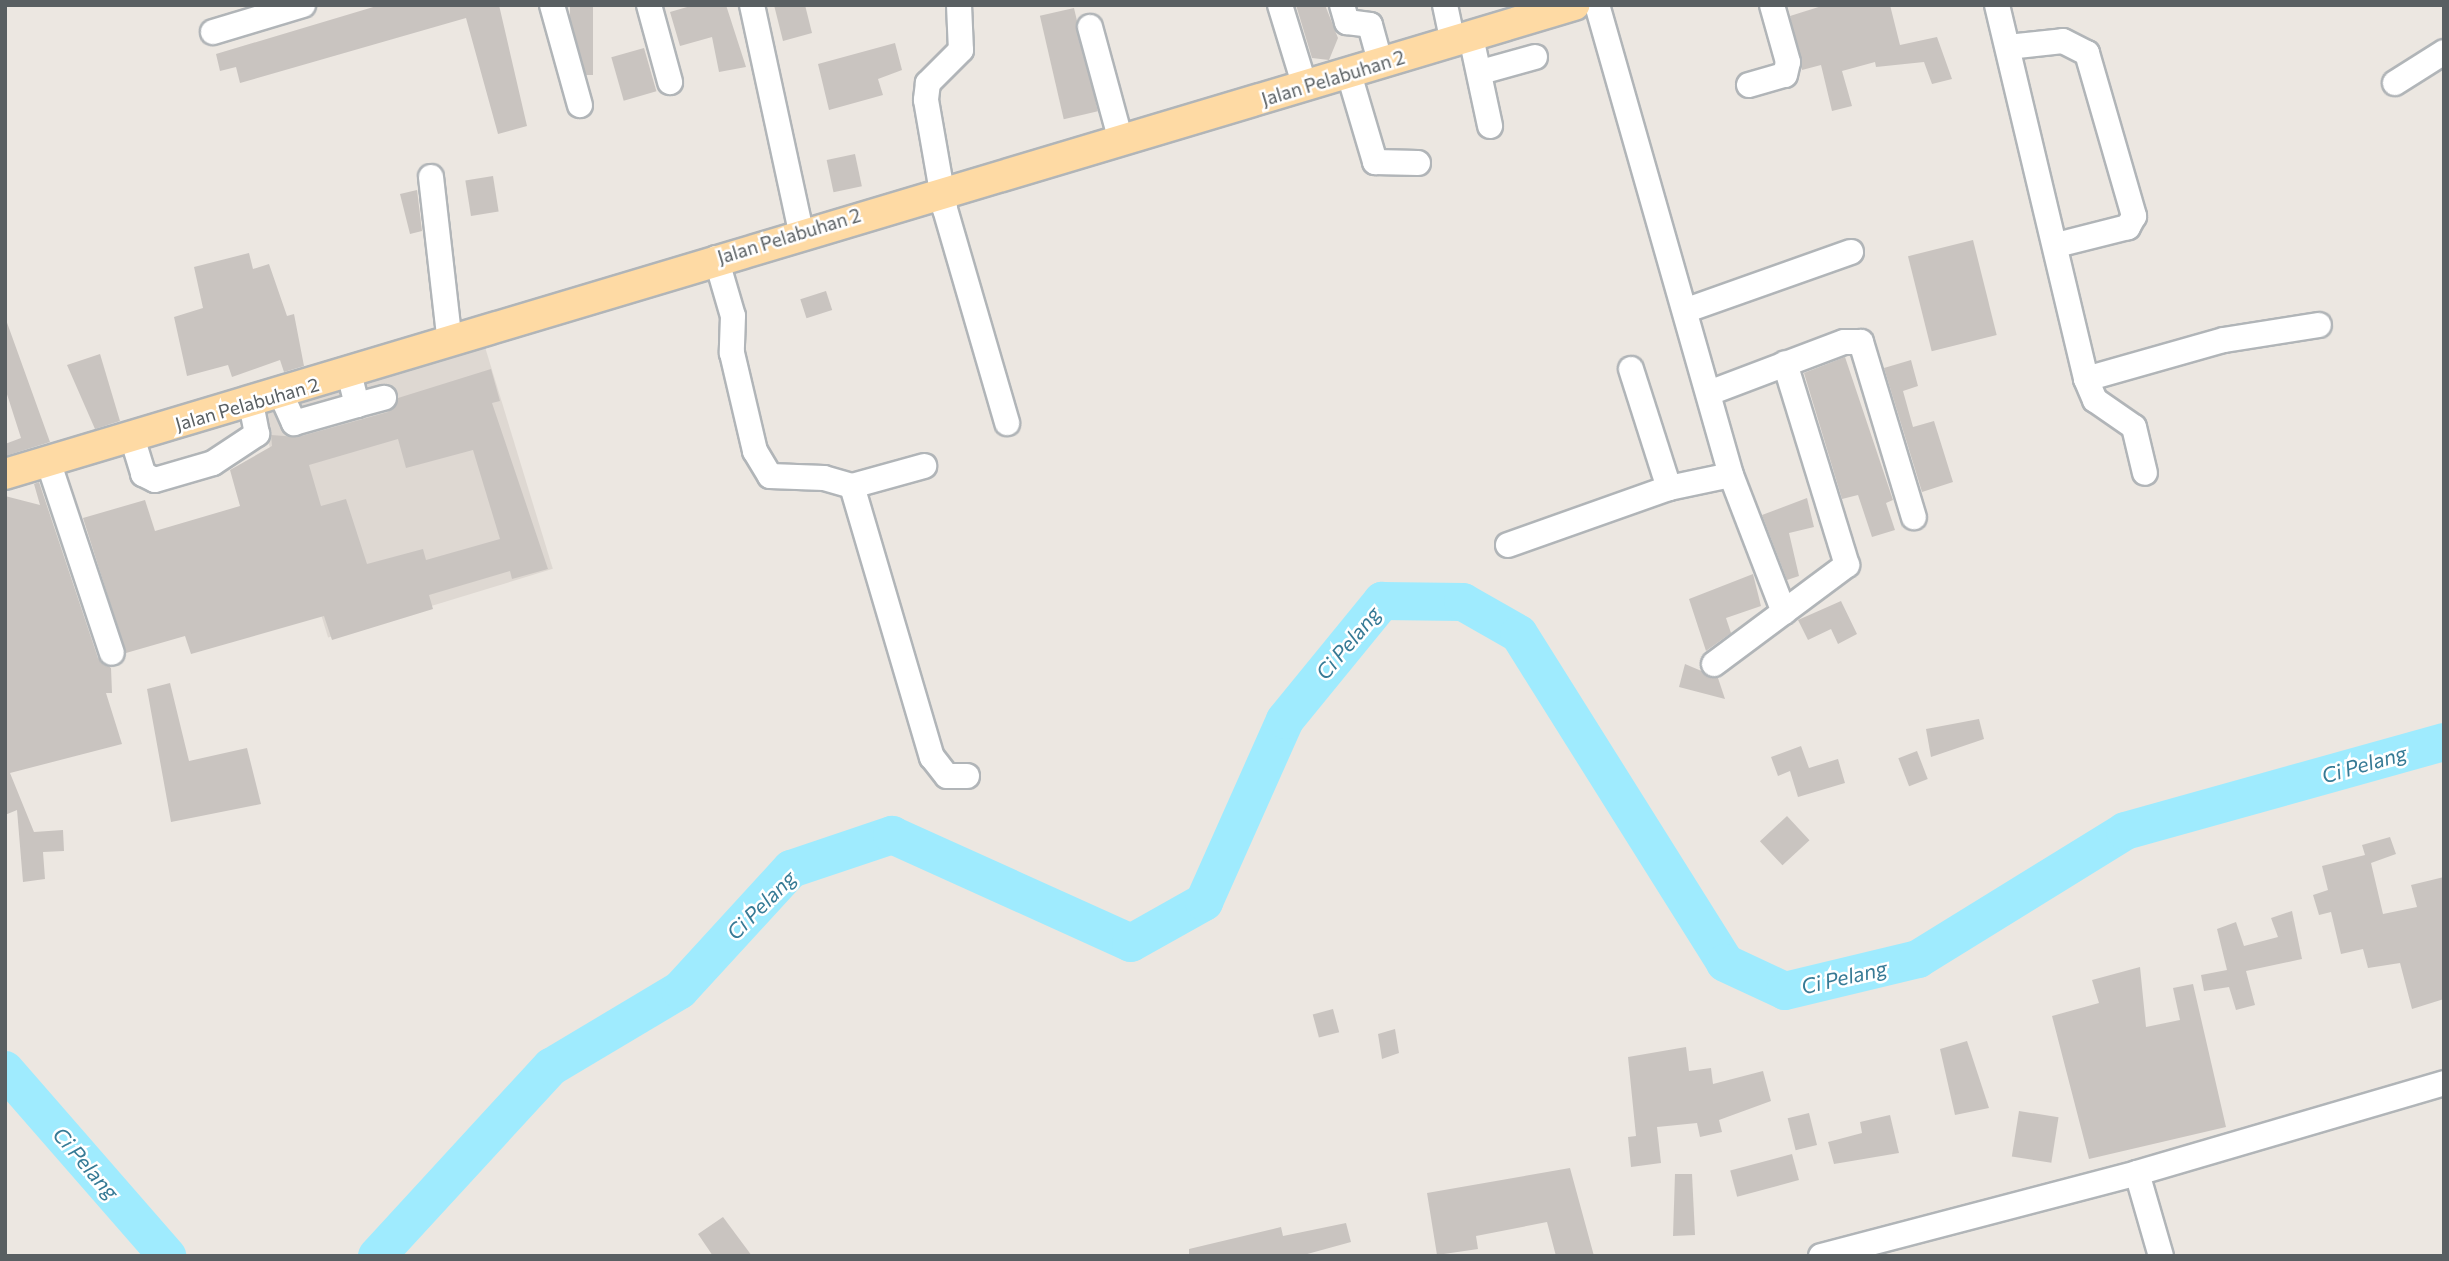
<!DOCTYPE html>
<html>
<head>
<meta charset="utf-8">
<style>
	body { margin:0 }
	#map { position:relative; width:2449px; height:1261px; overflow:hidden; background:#ece7e1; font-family:Commissioner,sans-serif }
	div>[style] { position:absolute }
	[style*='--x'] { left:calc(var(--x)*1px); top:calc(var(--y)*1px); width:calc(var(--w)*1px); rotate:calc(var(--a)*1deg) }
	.education>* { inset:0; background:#ded8d2; transform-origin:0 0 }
	.river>* { height:38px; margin:-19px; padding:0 19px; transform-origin:19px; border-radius:19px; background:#9febfe }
	.building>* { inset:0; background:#c9c4c0; transform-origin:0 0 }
	.roads { filter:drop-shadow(2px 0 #b1b5b8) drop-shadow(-2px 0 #b1b5b8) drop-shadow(0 2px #b1b5b8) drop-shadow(0 -2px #b1b5b8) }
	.minor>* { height:24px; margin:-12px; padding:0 12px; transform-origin:12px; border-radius:12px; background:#fff }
	.major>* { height:30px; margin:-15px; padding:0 15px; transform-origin:15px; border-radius:15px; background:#fedaa4 }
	span { translate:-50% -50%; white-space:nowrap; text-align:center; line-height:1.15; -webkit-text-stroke:5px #fff; paint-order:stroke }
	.street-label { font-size:19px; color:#595f62 }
	.water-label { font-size:21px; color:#367a95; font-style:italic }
	.frame { position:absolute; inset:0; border:7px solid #595f62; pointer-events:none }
</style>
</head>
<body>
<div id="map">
	<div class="education">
		<div style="left:485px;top:347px;width:232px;height:235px;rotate:73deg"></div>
	</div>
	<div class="river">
		<div style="--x:5;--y:1070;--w:247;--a:48.9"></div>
		<div style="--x:377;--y:1256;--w:257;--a:-47.4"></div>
		<div style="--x:551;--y:1067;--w:150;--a:-30.8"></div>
		<div style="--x:680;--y:990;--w:164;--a:-47.5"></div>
		<div style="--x:791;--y:869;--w:107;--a:-18.6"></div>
		<div style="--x:892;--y:835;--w:262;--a:24.3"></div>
		<div style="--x:1131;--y:943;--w:84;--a:-29.3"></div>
		<div style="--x:1204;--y:902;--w:199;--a:-66"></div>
		<div style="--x:1285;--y:720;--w:154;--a:-50.8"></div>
		<div style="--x:1382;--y:601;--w:81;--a:0.7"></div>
		<div style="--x:1463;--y:602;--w:64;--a:29.7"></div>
		<div style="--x:1519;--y:634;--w:388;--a:57.9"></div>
		<div style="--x:1725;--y:963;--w:66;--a:25"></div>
		<div style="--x:1785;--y:991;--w:137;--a:-13.5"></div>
		<div style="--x:1918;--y:959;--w:243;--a:-31.7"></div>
		<div style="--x:2125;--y:831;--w:331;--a:-15.6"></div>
	</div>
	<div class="building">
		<div style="clip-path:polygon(380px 5px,499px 5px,527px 126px,498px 134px,466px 18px,240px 83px,236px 67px,220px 71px,216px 54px)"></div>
		<div style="left:570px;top:5px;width:23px;height:70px"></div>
		<div style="clip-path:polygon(694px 5px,726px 5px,746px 67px,719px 72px,712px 37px,680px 46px,670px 12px)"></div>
		<div style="clip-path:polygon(774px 5px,805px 5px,812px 33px,783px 41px)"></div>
		<div style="clip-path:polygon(1296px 5px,1325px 5px,1338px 38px,1329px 60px,1312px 58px)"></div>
		<div style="clip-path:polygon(1825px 5px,1890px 5px,1900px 45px,1937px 37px,1952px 79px,1932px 84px,1924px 62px,1876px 67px,1875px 62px,1842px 71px,1852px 106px,1832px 111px,1821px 65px,1802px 70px,1790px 16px)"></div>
		<div style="left:1074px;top:8px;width:106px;height:35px;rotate:77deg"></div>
		<div style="clip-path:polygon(895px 43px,902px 70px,878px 79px,883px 95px,829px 110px,818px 64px)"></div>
		<div style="left:644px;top:48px;width:45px;height:34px;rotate:74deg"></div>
		<div style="left:855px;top:154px;width:33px;height:29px;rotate:78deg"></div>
		<div style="left:493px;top:176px;width:36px;height:28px;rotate:81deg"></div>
		<div style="clip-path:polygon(417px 190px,422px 231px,410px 234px,400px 194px)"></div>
		<div style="left:1973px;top:240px;width:98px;height:67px;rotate:76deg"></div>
		<div style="clip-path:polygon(249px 253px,253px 269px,269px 264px,287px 316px,294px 314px,304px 366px,284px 372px,280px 360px,232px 377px,228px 365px,187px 376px,174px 317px,203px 308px,194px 267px)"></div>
		<div style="left:826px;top:291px;width:20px;height:27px;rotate:72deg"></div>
		<div style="clip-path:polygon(5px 317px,50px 442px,5px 456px,5px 444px,21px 438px,5px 388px)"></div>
		<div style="clip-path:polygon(100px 354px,120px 421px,95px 429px,67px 365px)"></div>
		<div style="clip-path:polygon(1845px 357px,1893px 500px,1886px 503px,1895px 530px,1872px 537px,1858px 495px,1842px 499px,1804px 373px)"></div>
		<div style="clip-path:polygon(1911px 360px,1918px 386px,1903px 391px,1913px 427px,1934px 421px,1953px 482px,1922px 492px,1884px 368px)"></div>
		<div style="clip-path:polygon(evenodd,491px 369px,500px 401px,492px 403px,548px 569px,512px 579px,510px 571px,429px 595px,433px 609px,332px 640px,324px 616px,191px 654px,185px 636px,126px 653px,83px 518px,145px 500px,155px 531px,240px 506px,230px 470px,272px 446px,271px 435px,298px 437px,388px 412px,398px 398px,491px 369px,398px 439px,406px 468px,473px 450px,500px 539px,426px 560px,423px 549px,367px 564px,346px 499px,321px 506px,309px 465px,398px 439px)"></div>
		<div style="clip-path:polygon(39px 482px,98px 658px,111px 668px,112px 693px,106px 693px,122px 744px,10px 773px,34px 832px,63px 830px,64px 851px,43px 852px,45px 879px,23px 882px,17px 810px,5px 815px,5px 496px,40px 505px,34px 484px)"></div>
		<div style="clip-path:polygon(1807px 498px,1814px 527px,1789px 533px,1799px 576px,1787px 580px,1762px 515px)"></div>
		<div style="clip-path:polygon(1753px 574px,1761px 606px,1726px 618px,1731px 633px,1706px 651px,1689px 599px)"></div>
		<div style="clip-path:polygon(1841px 601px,1857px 634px,1838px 644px,1831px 629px,1808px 640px,1798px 620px)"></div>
		<div style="clip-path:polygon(1685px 664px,1718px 678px,1725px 699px,1679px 687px)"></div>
		<div style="clip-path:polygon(170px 683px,189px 761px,247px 748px,261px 804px,171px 822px,147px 689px)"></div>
		<div style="clip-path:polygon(1979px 719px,1984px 739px,1931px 757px,1926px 729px)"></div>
		<div style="clip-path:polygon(1801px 746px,1809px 768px,1838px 759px,1845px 783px,1798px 797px,1790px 771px,1778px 776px,1771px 757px)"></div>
		<div style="left:1917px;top:751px;width:30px;height:20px;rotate:69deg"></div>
		<div style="left:1787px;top:816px;width:33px;height:37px;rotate:47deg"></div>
		<div style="clip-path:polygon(2390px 837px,2396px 854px,2371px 863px,2383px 914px,2417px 907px,2411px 885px,2444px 877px,2444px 999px,2412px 1009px,2400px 963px,2368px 968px,2363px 949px,2341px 954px,2331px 912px,2319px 915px,2313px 895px,2328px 890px,2322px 866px,2365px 855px,2362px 845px)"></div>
		<div style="clip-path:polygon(2292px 911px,2302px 959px,2246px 971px,2255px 1005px,2236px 1010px,2229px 987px,2204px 991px,2201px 975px,2227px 970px,2217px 929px,2236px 922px,2244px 946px,2278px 937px,2271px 918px)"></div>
		<div style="clip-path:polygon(2140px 967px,2146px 1027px,2180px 1020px,2173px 988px,2193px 984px,2226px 1127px,2089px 1159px,2052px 1016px,2099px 1003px,2092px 980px)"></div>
		<div style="left:1333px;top:1009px;width:24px;height:21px;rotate:75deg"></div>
		<div style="clip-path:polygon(1395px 1029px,1399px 1053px,1382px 1059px,1378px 1034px)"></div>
		<div style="clip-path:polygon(1967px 1041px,1989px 1108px,1955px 1115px,1940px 1049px)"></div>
		<div style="clip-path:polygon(1686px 1047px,1689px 1071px,1711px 1068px,1713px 1084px,1763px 1071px,1771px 1101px,1719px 1120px,1722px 1132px,1700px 1137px,1697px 1123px,1657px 1127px,1661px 1163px,1631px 1167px,1628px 1137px,1636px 1136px,1628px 1057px)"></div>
		<div style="left:2019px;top:1111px;width:40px;height:46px;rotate:9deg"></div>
		<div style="left:1809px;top:1113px;width:33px;height:22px;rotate:76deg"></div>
		<div style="clip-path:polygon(1890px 1115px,1899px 1153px,1834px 1164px,1828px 1142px,1862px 1133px,1860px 1122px)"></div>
		<div style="left:1792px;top:1154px;width:27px;height:64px;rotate:75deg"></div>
		<div style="clip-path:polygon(1570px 1168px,1594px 1256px,1556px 1256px,1547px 1222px,1476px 1236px,1478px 1249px,1437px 1255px,1427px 1193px)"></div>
		<div style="clip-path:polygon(1675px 1174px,1692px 1174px,1695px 1235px,1673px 1236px)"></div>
		<div style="clip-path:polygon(723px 1217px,752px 1256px,713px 1256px,698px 1234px)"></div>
		<div style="clip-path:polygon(1346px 1223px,1351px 1242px,1300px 1256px,1189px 1256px,1189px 1249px,1281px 1227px,1283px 1236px)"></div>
	</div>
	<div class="roads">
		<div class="minor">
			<div style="--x:552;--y:5;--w:104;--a:74.4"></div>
			<div style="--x:649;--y:5;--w:80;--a:74.7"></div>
			<div style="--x:752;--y:5;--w:232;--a:77.8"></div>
			<div style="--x:959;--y:5;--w:45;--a:87.5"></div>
			<div style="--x:961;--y:50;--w:47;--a:135"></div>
			<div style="--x:928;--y:83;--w:17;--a:97"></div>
			<div style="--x:926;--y:100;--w:111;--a:80.1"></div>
			<div style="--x:945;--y:209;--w:223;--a:73.8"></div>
			<div style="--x:1280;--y:5;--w:86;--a:73"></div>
			<div style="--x:1342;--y:5;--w:18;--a:74"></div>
			<div style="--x:1347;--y:22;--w:23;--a:7"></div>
			<div style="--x:1370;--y:25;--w:41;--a:74.6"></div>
			<div style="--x:1445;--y:5;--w:39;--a:78"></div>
			<div style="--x:1997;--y:5;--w:384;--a:76.6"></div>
			<div style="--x:2086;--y:379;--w:23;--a:67"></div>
			<div style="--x:2095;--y:400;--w:47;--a:34.7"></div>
			<div style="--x:2134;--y:427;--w:47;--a:76.6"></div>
			<div style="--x:1090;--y:27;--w:118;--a:74.8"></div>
			<div style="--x:213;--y:32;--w:94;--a:-16.7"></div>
			<div style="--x:1471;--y:37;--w:91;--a:77.9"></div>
			<div style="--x:2008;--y:47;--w:55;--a:-6.2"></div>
			<div style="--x:2063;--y:41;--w:27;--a:27"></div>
			<div style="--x:2087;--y:53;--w:170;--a:73.9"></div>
			<div style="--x:2134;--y:216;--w:13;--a:119"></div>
			<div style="--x:2128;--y:227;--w:73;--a:165.8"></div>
			<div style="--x:1481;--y:72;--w:56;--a:-15.5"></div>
			<div style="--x:1349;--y:74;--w:92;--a:73.5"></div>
			<div style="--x:1375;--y:162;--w:43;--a:1.3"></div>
			<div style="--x:2395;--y:83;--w:58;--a:-32.3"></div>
			<div style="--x:1749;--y:85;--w:37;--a:-16"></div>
			<div style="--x:1785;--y:75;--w:13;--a:-77"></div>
			<div style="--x:1788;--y:62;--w:59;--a:-105.7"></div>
			<div style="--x:431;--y:177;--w:167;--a:83.5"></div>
			<div style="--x:716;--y:258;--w:60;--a:73.7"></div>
			<div style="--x:733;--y:316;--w:37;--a:92"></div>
			<div style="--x:732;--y:353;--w:101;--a:76.8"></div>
			<div style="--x:755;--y:451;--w:29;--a:59"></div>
			<div style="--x:770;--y:476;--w:54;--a:2.1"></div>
			<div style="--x:824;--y:478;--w:29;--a:16"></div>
			<div style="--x:852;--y:486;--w:75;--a:-15.5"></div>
			<div style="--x:1687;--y:310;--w:174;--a:-19.5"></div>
			<div style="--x:1631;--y:369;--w:125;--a:72.3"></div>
			<div style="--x:2086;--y:379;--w:143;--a:-15.8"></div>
			<div style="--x:2224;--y:340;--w:96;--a:-9"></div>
			<div style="--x:1709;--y:393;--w:144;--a:-20.7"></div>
			<div style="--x:1844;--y:342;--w:17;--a:0"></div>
			<div style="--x:1861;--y:342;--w:183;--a:73.2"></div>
			<div style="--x:281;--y:394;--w:32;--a:66"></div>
			<div style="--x:294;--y:423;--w:66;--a:-15.9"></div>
			<div style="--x:357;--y:405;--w:32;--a:-104"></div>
			<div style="--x:357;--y:405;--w:28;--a:-15"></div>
			<div style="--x:132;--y:437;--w:39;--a:73"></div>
			<div style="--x:143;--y:474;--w:13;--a:27"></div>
			<div style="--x:155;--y:480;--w:60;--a:-16.3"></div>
			<div style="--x:213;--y:463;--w:53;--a:-33.4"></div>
			<div style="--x:257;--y:434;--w:32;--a:-101"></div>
			<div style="--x:48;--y:461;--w:202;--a:71.6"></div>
			<div style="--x:1731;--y:475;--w:147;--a:68.9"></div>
			<div style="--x:852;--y:486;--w:283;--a:73.6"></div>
			<div style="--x:932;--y:757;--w:24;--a:52"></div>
			<div style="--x:947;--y:776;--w:20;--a:0"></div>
			<div style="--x:1508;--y:545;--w:171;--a:-19.5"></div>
			<div style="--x:1669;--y:488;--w:63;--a:-11.8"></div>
			<div style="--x:1731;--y:475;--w:489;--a:-105.9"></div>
			<div style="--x:1714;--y:664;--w:166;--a:-36.7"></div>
			<div style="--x:1847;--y:565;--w:211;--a:-107.1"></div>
			<div style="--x:2137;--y:1173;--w:86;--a:73.9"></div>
			<div style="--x:1821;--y:1256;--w:327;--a:-14.7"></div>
			<div style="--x:2137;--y:1173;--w:320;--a:-16.3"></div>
		</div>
		<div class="major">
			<div style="--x:5;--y:474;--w:1638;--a:-16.64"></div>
		</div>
	</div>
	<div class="street-label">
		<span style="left:1333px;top:78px;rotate:-17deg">Jalan Pelabuhan 2</span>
		<span style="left:789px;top:236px;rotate:-17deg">Jalan Pelabuhan 2</span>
		<span style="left:247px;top:404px;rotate:-16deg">Jalan Pelabuhan 2</span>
	</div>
	<div class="water-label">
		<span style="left:1348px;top:643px;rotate:-50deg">Ci Pelang</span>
		<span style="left:2364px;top:764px;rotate:-16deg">Ci Pelang</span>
		<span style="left:761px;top:905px;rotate:-45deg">Ci Pelang</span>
		<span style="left:1844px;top:977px;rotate:-13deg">Ci Pelang</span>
		<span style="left:86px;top:1163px;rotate:49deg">Ci Pelang</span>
	</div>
	<div class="frame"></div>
</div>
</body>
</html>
